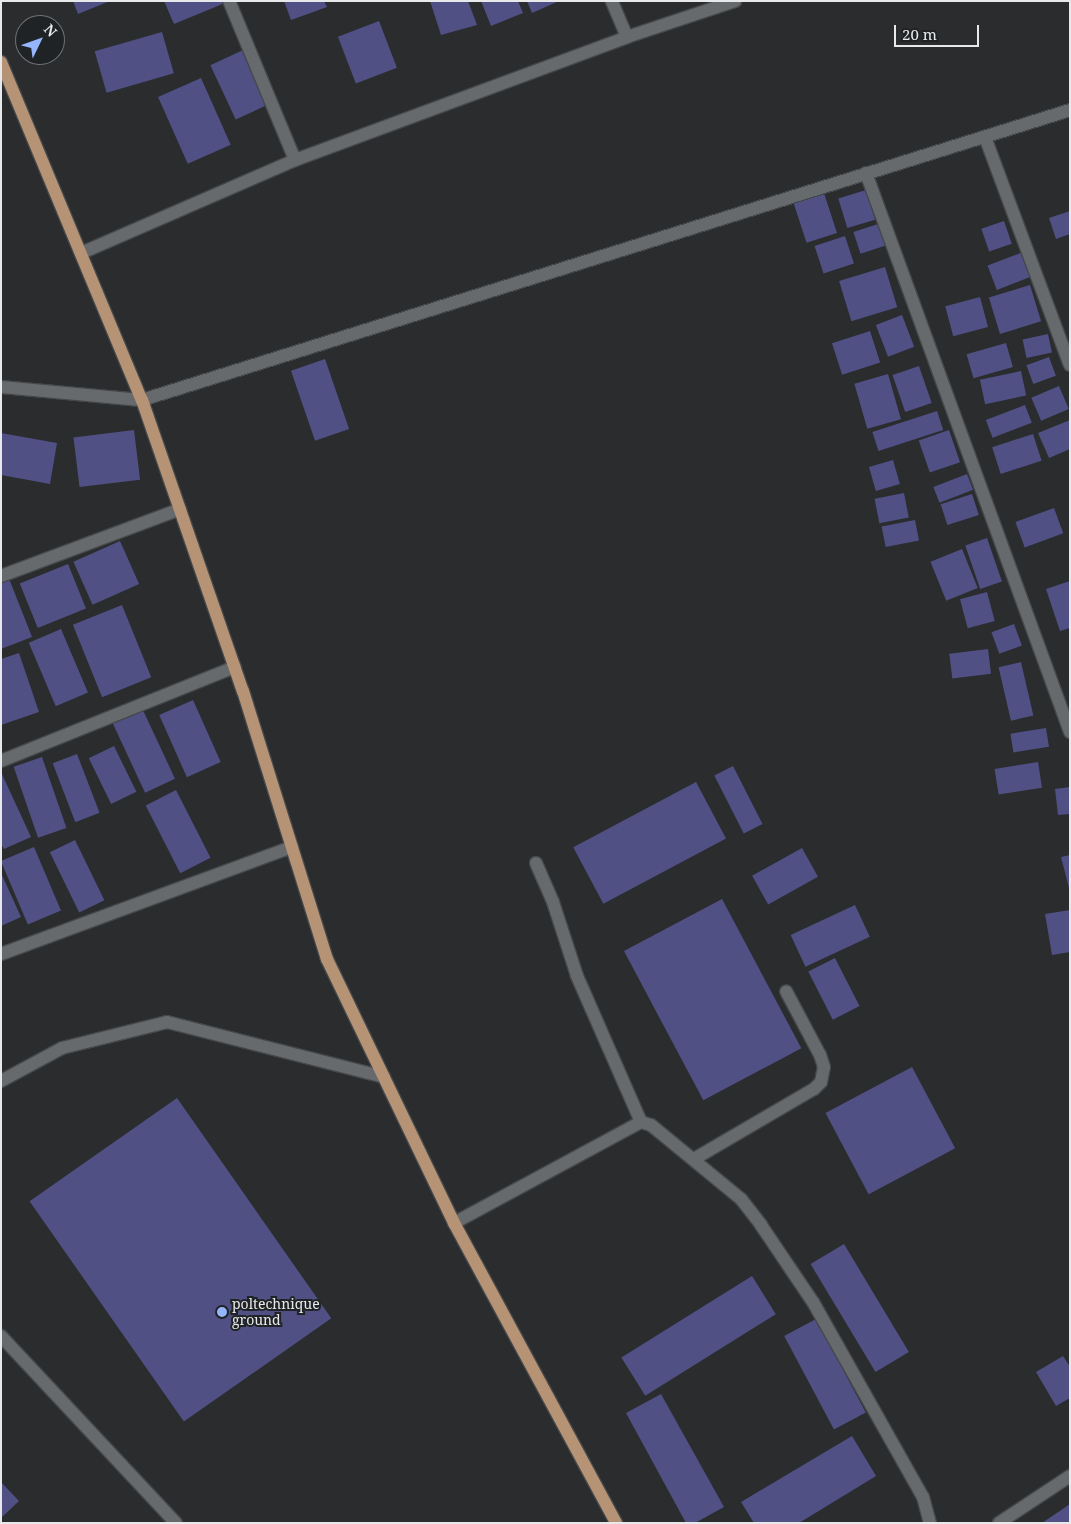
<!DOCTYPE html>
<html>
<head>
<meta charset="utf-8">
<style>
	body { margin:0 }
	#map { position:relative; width:1071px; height:1524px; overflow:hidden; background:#2a2c2e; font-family:"Noto Serif",serif }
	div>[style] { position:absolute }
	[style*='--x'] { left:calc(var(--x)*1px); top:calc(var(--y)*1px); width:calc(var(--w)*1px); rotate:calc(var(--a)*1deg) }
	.building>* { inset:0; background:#505085; transform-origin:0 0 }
	.roads { filter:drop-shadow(1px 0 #45484a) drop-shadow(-1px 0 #45484a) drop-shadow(0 1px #45484a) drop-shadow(0 -1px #45484a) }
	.minor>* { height:12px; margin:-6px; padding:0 6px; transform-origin:6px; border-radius:6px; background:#676a6c }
	.major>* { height:12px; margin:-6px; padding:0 6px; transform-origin:6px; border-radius:6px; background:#b79376 }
	.dots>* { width:14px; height:14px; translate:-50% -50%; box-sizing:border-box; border:2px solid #202325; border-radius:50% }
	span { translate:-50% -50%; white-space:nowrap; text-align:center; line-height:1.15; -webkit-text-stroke:4px #202325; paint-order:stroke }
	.poi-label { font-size:14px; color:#e7e9ea }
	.left { translate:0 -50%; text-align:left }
	.frame { position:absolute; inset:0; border:2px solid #e7e9ea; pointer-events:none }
	.north { position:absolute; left:15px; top:15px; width:50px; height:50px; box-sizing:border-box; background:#202325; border:1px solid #707274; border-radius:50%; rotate:48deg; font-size:14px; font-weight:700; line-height:20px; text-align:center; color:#e7e9ea }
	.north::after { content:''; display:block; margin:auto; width:18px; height:22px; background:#95b6fd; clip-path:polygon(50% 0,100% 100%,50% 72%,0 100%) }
	.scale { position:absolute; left:894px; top:25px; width:85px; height:22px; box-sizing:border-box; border:2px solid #e7e9ea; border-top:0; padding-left:6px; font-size:15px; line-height:18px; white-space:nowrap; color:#e7e9ea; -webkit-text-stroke:4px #202325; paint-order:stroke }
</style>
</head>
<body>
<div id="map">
	<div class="building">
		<div style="clip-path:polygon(73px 1px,110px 1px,78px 14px)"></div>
		<div style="clip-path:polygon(164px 1px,224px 1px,225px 3px,174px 24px)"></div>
		<div style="clip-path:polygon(284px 1px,324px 1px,327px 7px,291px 20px)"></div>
		<div style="clip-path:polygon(430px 1px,468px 1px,477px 25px,441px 35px)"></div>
		<div style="clip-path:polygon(481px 1px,518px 1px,523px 13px,491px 26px)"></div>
		<div style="clip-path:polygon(527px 1px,559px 1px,532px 13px)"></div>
		<div style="left:379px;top:21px;width:50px;height:44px;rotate:69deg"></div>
		<div style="left:162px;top:32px;width:43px;height:70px;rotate:74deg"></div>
		<div style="left:243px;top:50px;width:60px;height:36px;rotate:65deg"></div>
		<div style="left:201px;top:78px;width:73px;height:47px;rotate:66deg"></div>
		<div style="left:866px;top:190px;width:31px;height:29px;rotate:73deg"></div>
		<div style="left:824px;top:193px;width:42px;height:32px;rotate:72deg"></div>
		<div style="clip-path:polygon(1070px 211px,1070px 234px,1056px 239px,1049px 218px)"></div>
		<div style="left:1004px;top:221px;width:24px;height:24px;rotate:71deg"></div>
		<div style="left:881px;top:223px;width:23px;height:29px;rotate:72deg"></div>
		<div style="left:845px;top:236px;width:29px;height:32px;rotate:72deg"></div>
		<div style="left:1023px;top:252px;width:26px;height:38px;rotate:69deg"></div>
		<div style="left:885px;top:267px;width:42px;height:48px;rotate:73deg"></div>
		<div style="left:1030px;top:285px;width:38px;height:43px;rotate:73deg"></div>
		<div style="left:980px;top:297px;width:31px;height:36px;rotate:75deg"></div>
		<div style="left:902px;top:315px;width:34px;height:28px;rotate:69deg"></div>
		<div style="left:870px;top:331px;width:33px;height:40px;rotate:72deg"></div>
		<div style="left:1048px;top:334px;width:19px;height:26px;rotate:78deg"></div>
		<div style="left:1006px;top:343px;width:25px;height:41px;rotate:74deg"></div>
		<div style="left:1049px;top:357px;width:20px;height:24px;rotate:70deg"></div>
		<div style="left:325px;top:359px;width:74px;height:36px;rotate:71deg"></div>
		<div style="left:919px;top:366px;width:39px;height:28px;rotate:71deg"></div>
		<div style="left:1021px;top:371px;width:25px;height:42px;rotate:78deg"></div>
		<div style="left:888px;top:374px;width:47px;height:35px;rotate:74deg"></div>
		<div style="left:1059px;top:386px;width:25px;height:30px;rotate:67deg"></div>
		<div style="left:1025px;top:405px;width:19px;height:42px;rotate:69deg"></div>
		<div style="left:937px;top:411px;width:20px;height:68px;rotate:72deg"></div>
		<div style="clip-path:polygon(1070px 420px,1070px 449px,1049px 458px,1038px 433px)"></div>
		<div style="left:134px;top:430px;width:50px;height:61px;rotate:83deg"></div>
		<div style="left:949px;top:430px;width:34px;height:32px;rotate:71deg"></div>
		<div style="clip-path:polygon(1px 433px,57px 443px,50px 484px,1px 475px)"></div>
		<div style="left:1033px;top:434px;width:28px;height:43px;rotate:72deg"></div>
		<div style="left:893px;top:460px;width:25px;height:25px;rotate:74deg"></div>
		<div style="left:967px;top:474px;width:17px;height:36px;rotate:69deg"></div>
		<div style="left:904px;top:493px;width:25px;height:30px;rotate:79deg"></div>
		<div style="left:972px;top:494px;width:22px;height:33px;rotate:72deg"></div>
		<div style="left:1054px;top:508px;width:27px;height:41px;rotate:70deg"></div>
		<div style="left:915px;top:520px;width:21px;height:34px;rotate:79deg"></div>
		<div style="left:987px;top:538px;width:46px;height:23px;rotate:71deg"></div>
		<div style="left:120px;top:541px;width:47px;height:51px;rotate:66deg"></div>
		<div style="left:962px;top:549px;width:42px;height:34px;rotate:68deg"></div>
		<div style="left:68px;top:564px;width:48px;height:52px;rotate:68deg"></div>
		<div style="clip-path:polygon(8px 576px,32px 637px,1px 649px,1px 579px)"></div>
		<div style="clip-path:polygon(1070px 581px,1070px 628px,1060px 631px,1046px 589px)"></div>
		<div style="left:987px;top:592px;width:30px;height:28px;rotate:75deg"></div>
		<div style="left:122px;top:605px;width:78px;height:53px;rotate:68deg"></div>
		<div style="left:1014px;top:624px;width:23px;height:24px;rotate:70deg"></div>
		<div style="left:61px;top:629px;width:69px;height:35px;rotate:67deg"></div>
		<div style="left:988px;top:649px;width:25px;height:39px;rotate:83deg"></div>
		<div style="clip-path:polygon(19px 653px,39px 712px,1px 725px,1px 659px)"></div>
		<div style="left:1021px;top:662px;width:55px;height:23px;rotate:77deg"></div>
		<div style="left:193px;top:700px;width:68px;height:37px;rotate:66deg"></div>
		<div style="left:142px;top:708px;width:78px;height:33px;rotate:65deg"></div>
		<div style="left:1046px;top:728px;width:19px;height:36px;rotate:81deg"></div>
		<div style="left:114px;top:746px;width:51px;height:28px;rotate:64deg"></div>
		<div style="left:77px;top:754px;width:63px;height:26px;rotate:69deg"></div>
		<div style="left:42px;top:757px;width:75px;height:30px;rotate:71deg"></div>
		<div style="left:1038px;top:762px;width:26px;height:44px;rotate:81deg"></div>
		<div style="left:733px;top:766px;width:65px;height:21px;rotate:63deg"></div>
		<div style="clip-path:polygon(1px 772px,31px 837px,4px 849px,1px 844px)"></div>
		<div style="left:696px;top:782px;width:64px;height:139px;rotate:62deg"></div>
		<div style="clip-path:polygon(1070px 787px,1070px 814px,1058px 815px,1055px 789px)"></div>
		<div style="left:176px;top:790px;width:76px;height:34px;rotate:63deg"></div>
		<div style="left:75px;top:840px;width:67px;height:28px;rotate:64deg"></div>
		<div style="left:34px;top:847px;width:69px;height:36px;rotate:67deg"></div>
		<div style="left:802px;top:848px;width:33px;height:57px;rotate:61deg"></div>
		<div style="clip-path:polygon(1070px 855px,1070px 888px,1069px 888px,1061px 857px)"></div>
		<div style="clip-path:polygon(1px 873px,21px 917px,1px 926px)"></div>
		<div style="left:722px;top:899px;width:169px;height:111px;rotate:62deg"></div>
		<div style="left:855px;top:905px;width:35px;height:71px;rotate:65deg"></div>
		<div style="clip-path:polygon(1070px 910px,1070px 952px,1052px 955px,1045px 914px)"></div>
		<div style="left:835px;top:958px;width:54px;height:30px;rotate:63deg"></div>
		<div style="left:912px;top:1067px;width:92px;height:98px;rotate:62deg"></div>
		<div style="left:177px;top:1098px;width:269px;height:180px;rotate:55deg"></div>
		<div style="left:844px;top:1244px;width:126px;height:39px;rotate:59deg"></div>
		<div style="left:752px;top:1276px;width:45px;height:154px;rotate:58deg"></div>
		<div style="left:816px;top:1319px;width:106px;height:36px;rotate:62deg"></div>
		<div style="clip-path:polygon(1063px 1356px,1070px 1367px,1070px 1398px,1056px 1406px,1036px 1372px)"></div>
		<div style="clip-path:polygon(661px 1394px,724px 1507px,695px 1523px,686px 1523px,626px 1413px)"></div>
		<div style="clip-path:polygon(852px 1436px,876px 1476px,799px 1523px,754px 1523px,741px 1502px)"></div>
		<div style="clip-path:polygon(1px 1482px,19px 1501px,1px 1518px)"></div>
		<div style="clip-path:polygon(1070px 1504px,1070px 1523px,1042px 1523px)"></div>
	</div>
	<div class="roads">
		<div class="minor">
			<div style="--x:627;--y:37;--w:114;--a:-18.4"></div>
			<div style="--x:985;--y:137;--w:243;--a:69.6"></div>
			<div style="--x:295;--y:160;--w:354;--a:-20.3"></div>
			<div style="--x:627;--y:37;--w:39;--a:-113"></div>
			<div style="--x:866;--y:173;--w:595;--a:69.95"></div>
			<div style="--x:81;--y:253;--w:233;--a:-23.5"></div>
			<div style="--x:295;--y:160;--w:172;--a:-112.5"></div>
			<div style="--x:1;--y:387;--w:142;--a:5.3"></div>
			<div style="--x:142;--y:400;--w:972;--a:-17.35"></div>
			<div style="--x:1;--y:576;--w:191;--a:-20.5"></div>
			<div style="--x:1;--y:761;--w:252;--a:-21.9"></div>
			<div style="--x:536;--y:863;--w:43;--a:66.4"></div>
			<div style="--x:553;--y:902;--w:78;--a:72"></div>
			<div style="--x:577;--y:976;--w:159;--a:66.3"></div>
			<div style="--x:1;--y:954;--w:310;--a:-20.2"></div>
			<div style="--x:1;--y:1081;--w:69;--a:-28.4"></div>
			<div style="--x:62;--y:1048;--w:108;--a:-13.9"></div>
			<div style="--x:167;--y:1022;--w:224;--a:14.2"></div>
			<div style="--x:694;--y:1159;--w:139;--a:-30.3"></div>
			<div style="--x:814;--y:1089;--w:10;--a:-45"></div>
			<div style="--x:821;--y:1082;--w:15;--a:-79"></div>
			<div style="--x:824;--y:1067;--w:13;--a:-108"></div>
			<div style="--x:820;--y:1055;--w:72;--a:-118"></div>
			<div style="--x:454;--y:1223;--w:213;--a:-28.4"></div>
			<div style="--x:641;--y:1122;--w:10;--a:17"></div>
			<div style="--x:651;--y:1125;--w:117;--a:39.4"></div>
			<div style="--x:741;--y:1199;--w:33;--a:52"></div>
			<div style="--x:761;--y:1225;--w:93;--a:56"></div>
			<div style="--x:813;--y:1302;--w:224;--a:60.6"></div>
			<div style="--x:923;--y:1497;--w:27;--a:75"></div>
			<div style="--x:1;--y:1336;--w:256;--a:46.9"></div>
			<div style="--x:999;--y:1523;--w:85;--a:-33.5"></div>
		</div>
		<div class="major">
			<div style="--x:1;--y:62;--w:366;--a:67.4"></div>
			<div style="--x:142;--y:400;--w:308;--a:70.9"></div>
			<div style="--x:243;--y:691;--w:281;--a:72.6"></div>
			<div style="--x:327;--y:959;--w:293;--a:64.3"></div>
			<div style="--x:454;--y:1223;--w:341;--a:61.6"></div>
		</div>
	</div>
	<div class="dots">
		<div style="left:222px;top:1312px;background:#95b6fd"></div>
	</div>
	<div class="poi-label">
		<span class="left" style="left:232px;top:1312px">poltechnique<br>ground</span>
	</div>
	<div class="frame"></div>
	<div class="north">N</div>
	<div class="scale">20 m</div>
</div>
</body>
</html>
